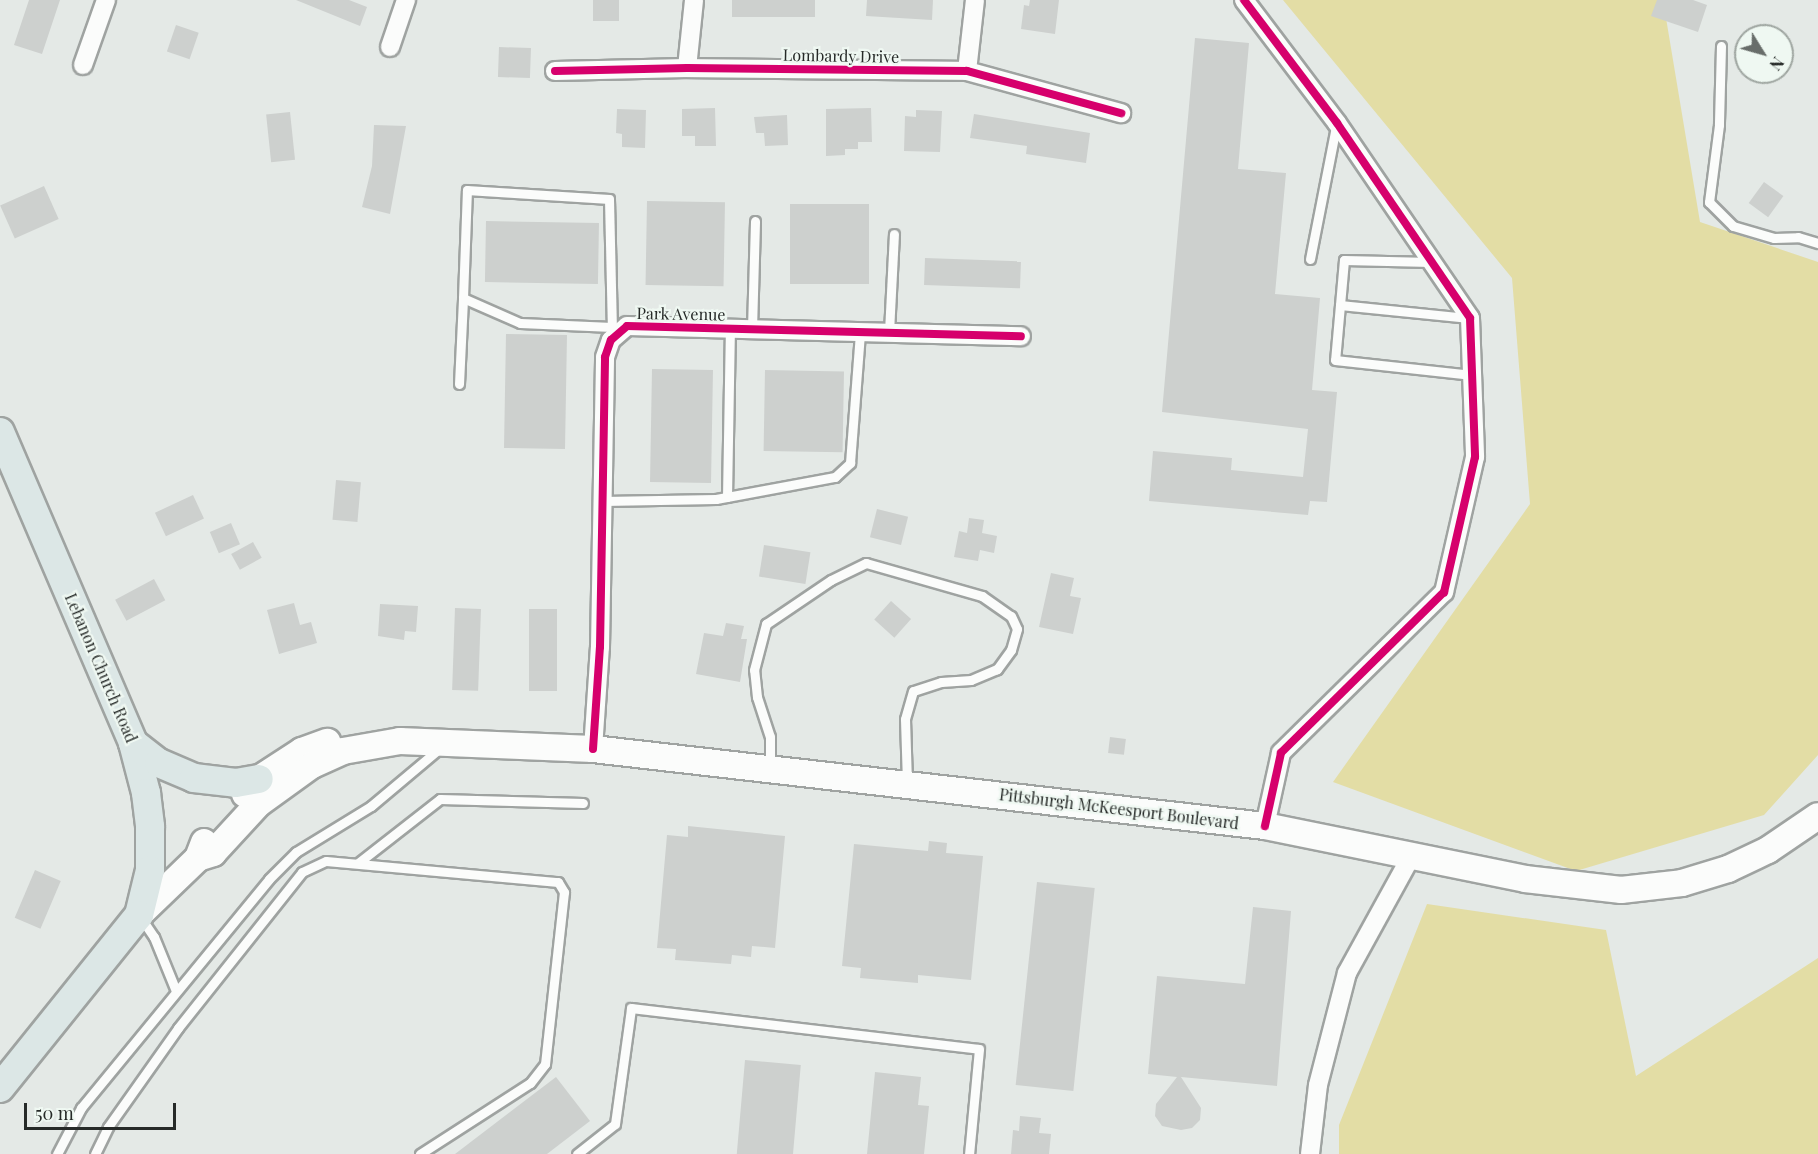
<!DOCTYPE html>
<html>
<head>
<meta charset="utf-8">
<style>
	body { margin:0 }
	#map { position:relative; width:1818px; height:1154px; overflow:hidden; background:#e4e9e6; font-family:"Playfair Display",serif }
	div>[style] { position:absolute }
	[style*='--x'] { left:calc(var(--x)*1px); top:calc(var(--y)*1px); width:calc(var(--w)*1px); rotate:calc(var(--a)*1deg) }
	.green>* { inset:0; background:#e3dda5 }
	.building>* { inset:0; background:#cdd0ce; transform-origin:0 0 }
	.roads { filter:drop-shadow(2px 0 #9fa3a1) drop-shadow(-2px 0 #9fa3a1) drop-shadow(0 2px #9fa3a1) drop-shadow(0 -2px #9fa3a1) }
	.service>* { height:9px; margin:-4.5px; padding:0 4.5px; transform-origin:4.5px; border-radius:4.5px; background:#fbfcfb }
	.minor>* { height:18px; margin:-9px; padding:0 9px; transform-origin:9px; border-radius:9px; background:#fbfcfb }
	.secondary>* { height:26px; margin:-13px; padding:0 13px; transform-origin:13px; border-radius:13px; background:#fbfcfb }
	.primary>* { height:28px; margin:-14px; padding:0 14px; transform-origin:14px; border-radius:14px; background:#dce7e6 }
	.cycleway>* { height:8px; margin:-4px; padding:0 4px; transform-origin:4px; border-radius:4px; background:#d6006c }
	span { translate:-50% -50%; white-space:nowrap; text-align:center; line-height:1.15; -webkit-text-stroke:4.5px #eff8f2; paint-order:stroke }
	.street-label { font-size:16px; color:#262a28 }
	.north { position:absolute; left:1734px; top:24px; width:60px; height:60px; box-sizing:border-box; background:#eff8f2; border:2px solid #9fa6a1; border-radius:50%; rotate:127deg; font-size:16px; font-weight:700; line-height:24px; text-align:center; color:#262a28 }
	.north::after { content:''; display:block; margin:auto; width:21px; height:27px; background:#686d6a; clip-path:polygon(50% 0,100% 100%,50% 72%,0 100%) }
	.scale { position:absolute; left:24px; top:1103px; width:152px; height:27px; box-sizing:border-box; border:3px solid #262a28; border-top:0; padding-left:8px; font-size:18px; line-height:21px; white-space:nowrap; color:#262a28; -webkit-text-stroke:4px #eff8f2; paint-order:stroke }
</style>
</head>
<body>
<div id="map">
	<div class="green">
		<div style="clip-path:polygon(1283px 0,1663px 0,1700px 222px,1818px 262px,1818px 755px,1764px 815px,1576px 871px,1333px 782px,1530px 504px,1512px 278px)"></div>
		<div style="clip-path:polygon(1427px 904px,1606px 930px,1636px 1076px,1818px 958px,1818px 1154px,1339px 1154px,1339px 1125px)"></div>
	</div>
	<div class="building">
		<div style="clip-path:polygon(29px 0,60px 0,42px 54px,14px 45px)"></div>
		<div style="clip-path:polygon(296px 0,349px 0,367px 7px,360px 26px)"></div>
		<div style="left:593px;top:0;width:26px;height:21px"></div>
		<div style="left:732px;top:0;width:83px;height:17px"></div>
		<div style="clip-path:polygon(867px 0,933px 0,932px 20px,866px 16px)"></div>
		<div style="clip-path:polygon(1030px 0,1059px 0,1055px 34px,1021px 29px,1024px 5px,1029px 6px)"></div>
		<div style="clip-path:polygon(1657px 0,1693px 0,1707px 5px,1698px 32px,1651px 16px)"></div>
		<div style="left:176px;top:25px;width:24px;height:28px;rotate:19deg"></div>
		<div style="clip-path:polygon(1195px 38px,1249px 43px,1238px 169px,1286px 173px,1275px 294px,1320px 298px,1312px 390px,1337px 392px,1327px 502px,1310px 501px,1308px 515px,1149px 501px,1153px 451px,1232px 458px,1231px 470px,1303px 477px,1308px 429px,1162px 412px)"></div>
		<div style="left:499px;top:47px;width:32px;height:30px;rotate:2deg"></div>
		<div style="clip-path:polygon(715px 108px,716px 146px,695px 146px,695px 136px,682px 136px,682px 109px)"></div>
		<div style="clip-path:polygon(871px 108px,872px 142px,858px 142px,858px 149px,845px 149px,845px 155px,826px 156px,826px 109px)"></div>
		<div style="clip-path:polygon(617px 109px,646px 110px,645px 148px,622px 147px,622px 134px,616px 133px)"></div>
		<div style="clip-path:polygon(916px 110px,942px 111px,940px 152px,904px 151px,905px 116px,916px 117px)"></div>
		<div style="left:290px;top:112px;width:48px;height:24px;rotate:84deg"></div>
		<div style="clip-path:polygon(974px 114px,1090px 133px,1086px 163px,1026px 154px,1027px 146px,970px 138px)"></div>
		<div style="clip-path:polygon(787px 115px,788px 145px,765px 146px,764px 133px,756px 133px,754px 117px)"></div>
		<div style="clip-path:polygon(374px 125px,406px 126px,390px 214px,362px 207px,372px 166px)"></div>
		<div style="left:1764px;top:182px;width:24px;height:26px;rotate:36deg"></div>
		<div style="left:44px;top:186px;width:36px;height:48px;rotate:66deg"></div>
		<div style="left:647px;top:201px;width:78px;height:84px;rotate:1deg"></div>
		<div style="left:790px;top:204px;width:79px;height:80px"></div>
		<div style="left:486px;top:221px;width:113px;height:61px;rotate:1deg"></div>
		<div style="left:925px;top:258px;width:96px;height:27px;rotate:2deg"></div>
		<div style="left:506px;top:334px;width:61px;height:114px;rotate:1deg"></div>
		<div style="left:652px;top:369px;width:61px;height:113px;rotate:1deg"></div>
		<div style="left:765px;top:370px;width:79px;height:81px;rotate:1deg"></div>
		<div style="left:336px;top:480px;width:25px;height:40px;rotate:5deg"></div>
		<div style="left:193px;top:495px;width:26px;height:42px;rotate:65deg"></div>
		<div style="left:877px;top:509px;width:32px;height:29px;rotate:14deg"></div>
		<div style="clip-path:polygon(969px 518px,984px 520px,982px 533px,997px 536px,994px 553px,980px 550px,978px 561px,954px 557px,959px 531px,967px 533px)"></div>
		<div style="left:231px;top:523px;width:23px;height:23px;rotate:67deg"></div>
		<div style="left:253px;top:542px;width:18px;height:25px;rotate:61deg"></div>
		<div style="left:764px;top:545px;width:47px;height:32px;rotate:9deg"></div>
		<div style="clip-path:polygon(1051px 573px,1074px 578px,1070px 596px,1081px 598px,1073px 634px,1039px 627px)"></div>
		<div style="left:154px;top:579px;width:24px;height:44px;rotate:62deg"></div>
		<div style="left:891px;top:601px;width:27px;height:25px;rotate:42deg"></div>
		<div style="clip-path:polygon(294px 603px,300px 625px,311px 622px,317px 643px,279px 654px,267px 610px)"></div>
		<div style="clip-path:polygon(380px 604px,418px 606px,416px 632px,405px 631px,404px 640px,378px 636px)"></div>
		<div style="left:455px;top:608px;width:26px;height:82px;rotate:2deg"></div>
		<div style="left:529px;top:609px;width:28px;height:82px"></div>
		<div style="clip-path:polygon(726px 623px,744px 626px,741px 639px,747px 639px,740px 682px,696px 674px,704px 633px,723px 636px)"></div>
		<div style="left:1110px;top:737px;width:16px;height:16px;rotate:7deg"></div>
		<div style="clip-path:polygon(688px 826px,785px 836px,775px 948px,752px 946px,751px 957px,732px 955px,731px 964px,675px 960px,676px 949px,657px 948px,667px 835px,688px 837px)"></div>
		<div style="clip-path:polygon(929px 841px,947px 843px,946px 853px,983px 856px,971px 980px,918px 975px,918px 983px,860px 978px,861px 968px,842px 966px,854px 844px,928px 851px)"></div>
		<div style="left:35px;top:870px;width:28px;height:52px;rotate:23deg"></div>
		<div style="left:1037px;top:882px;width:58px;height:204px;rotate:6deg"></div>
		<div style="clip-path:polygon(1253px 907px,1291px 911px,1277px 1086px,1181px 1077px,1201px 1108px,1200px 1120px,1192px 1128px,1181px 1130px,1162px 1126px,1155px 1116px,1156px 1104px,1177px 1077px,1148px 1074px,1157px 976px,1245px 984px)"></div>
		<div style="left:745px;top:1060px;width:56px;height:95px;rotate:5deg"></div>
		<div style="clip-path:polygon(875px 1072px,921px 1077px,918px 1105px,929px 1106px,924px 1154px,867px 1154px)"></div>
		<div style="clip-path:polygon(556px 1077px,590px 1121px,547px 1154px,455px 1154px)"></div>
		<div style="clip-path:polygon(1020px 1116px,1041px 1118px,1039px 1133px,1051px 1134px,1049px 1154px,1011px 1154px,1013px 1130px,1019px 1131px)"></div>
	</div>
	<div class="roads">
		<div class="service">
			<div style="--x:1721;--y:46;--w:79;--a:91.5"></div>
			<div style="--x:1719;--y:125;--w:78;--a:97.4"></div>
			<div style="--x:1709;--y:202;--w:34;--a:45"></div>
			<div style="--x:1733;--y:226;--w:43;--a:16.3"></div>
			<div style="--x:1774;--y:238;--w:24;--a:-2"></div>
			<div style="--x:1798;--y:237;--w:21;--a:17"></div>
			<div style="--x:1310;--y:259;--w:136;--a:-78.9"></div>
			<div style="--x:1431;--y:262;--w:87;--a:-178.7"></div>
			<div style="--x:1344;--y:260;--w:100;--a:95.1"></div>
			<div style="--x:1335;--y:360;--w:138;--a:6.2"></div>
			<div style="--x:1340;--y:305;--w:130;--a:5.8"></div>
			<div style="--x:752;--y:329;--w:108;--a:-88.4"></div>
			<div style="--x:889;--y:332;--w:98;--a:-87.1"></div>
			<div style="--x:611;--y:338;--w:11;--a:-85"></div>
			<div style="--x:612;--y:327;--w:92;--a:-177.5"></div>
			<div style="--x:520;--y:323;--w:62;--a:-156.3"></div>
			<div style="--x:463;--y:298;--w:108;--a:-87.9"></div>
			<div style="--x:467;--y:190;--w:142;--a:3.6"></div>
			<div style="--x:609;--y:199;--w:128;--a:88.7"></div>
			<div style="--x:459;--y:384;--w:86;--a:-87.3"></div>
			<div style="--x:727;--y:497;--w:168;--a:-89"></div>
			<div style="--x:603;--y:501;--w:113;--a:-1"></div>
			<div style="--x:716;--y:499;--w:121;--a:-10.5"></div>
			<div style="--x:835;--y:477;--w:21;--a:-43"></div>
			<div style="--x:850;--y:463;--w:131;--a:-85.6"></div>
			<div style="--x:770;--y:766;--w:29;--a:-90"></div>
			<div style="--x:770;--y:737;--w:42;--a:-108"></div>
			<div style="--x:757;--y:697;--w:27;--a:-96"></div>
			<div style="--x:754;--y:670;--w:48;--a:-75.4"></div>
			<div style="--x:766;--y:624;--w:78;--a:-34.1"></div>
			<div style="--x:831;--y:580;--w:39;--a:-26"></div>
			<div style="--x:866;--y:563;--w:121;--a:15.9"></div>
			<div style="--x:982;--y:596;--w:35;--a:35"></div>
			<div style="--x:1011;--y:616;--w:14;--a:65"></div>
			<div style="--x:1017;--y:629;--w:22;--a:106"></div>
			<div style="--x:1011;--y:650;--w:24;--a:126"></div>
			<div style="--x:997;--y:669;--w:28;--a:157"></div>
			<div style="--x:971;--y:680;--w:30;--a:176"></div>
			<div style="--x:941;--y:682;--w:29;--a:162"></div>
			<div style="--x:913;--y:691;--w:29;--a:106"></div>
			<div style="--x:905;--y:719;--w:64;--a:88.2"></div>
			<div style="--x:358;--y:863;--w:104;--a:-38"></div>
			<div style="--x:440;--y:799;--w:143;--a:1.6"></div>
			<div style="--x:141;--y:918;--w:23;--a:56"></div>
			<div style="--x:154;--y:937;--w:58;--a:67.8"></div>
			<div style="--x:57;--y:1154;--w:52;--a:-62.4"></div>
			<div style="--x:81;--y:1108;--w:296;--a:-50.6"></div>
			<div style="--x:269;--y:879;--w:38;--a:-45"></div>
			<div style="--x:296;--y:852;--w:88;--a:-31.5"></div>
			<div style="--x:371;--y:806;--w:90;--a:-40"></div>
			<div style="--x:95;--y:1154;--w:30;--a:-64"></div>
			<div style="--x:108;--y:1127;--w:121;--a:-54.7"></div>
			<div style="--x:178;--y:1028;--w:199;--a:-51.5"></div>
			<div style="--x:302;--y:872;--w:26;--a:-25"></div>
			<div style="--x:326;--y:861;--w:233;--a:5.2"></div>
			<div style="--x:558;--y:882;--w:12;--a:59"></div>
			<div style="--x:564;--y:892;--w:173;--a:96.3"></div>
			<div style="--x:545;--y:1064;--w:24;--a:128"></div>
			<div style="--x:530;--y:1083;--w:131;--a:147.2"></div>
			<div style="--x:577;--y:1154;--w:48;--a:-38.3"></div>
			<div style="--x:615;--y:1124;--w:117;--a:-82.1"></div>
			<div style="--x:631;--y:1008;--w:350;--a:6.7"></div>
			<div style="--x:979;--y:1049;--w:105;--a:95.4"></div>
		</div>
		<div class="minor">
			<div style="--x:1244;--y:0;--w:154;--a:52.9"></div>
			<div style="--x:1337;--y:123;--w:236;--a:55.7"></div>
			<div style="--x:1470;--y:318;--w:139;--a:87.9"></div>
			<div style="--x:1475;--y:457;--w:139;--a:102.9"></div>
			<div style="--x:1444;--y:592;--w:229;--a:135.4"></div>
			<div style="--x:1281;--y:753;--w:75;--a:102.4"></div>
			<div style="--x:390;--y:47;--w:50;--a:-71.2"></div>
			<div style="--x:83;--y:65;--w:69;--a:-70.5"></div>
			<div style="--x:687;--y:68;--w:68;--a:-84.1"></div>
			<div style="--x:555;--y:71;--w:132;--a:-1.3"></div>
			<div style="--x:687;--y:68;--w:280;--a:0.6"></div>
			<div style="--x:967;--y:71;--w:160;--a:15.3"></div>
			<div style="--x:967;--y:71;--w:71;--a:-83.6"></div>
			<div style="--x:593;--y:749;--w:102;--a:-86.1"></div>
			<div style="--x:600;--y:647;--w:290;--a:-89"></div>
			<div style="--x:605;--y:357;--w:18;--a:-71"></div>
			<div style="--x:611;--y:340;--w:21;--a:-41"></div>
			<div style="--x:627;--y:326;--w:394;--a:1.5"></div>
			<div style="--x:1310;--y:1154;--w:69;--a:-83.4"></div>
			<div style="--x:1318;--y:1085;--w:116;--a:-75.5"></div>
			<div style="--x:1347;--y:973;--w:135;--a:-61.2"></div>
		</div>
		<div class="secondary">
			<div style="--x:245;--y:794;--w:21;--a:-47"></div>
			<div style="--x:259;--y:779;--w:51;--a:-33.1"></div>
			<div style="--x:302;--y:751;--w:27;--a:-20"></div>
			<div style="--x:198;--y:858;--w:16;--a:-18"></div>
			<div style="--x:213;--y:853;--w:67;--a:-47.4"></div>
			<div style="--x:258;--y:804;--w:67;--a:-35.8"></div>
			<div style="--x:312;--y:765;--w:34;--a:-24"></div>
			<div style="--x:343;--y:751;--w:58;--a:-10"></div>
			<div style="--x:400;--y:741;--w:193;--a:2.4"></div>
			<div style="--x:593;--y:749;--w:676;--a:6.54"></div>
			<div style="--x:1265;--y:826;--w:265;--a:11.5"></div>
			<div style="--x:1525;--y:879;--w:97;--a:6.5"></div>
			<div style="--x:1621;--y:890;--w:61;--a:-6.5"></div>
			<div style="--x:1682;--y:883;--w:48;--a:-16.9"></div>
			<div style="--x:1728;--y:869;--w:44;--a:-25.4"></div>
			<div style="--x:1768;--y:850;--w:60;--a:-34.2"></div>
			<div style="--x:139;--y:915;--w:82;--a:-44"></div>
			<div style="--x:198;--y:858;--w:17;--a:-69"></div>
		</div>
		<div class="primary">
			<div style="--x:0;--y:432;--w:338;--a:66.8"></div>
			<div style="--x:133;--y:743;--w:52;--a:75.4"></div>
			<div style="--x:146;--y:793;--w:34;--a:83"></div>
			<div style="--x:150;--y:827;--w:43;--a:90"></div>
			<div style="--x:150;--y:870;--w:46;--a:103.7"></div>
			<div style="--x:139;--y:915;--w:222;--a:128.8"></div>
			<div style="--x:133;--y:743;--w:33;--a:38"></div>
			<div style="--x:159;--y:763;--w:38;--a:23"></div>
			<div style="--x:194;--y:778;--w:42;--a:6.8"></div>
			<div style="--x:236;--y:783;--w:23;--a:-10"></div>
		</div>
	</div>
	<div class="cycleway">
		<div style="--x:1244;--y:0;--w:154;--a:52.9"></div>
		<div style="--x:1337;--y:123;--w:236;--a:55.7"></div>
		<div style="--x:1470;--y:318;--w:139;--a:87.9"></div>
		<div style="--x:1475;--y:457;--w:139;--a:102.9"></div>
		<div style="--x:1444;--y:592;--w:229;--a:135.4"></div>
		<div style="--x:1281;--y:753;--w:75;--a:102.4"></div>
		<div style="--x:555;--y:71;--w:132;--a:-1.3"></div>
		<div style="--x:687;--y:68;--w:280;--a:0.6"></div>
		<div style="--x:967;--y:71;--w:160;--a:15.3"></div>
		<div style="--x:593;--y:749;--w:102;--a:-86.1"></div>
		<div style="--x:600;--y:647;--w:290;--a:-89"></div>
		<div style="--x:605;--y:357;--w:18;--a:-71"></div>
		<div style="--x:611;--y:340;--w:21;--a:-41"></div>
		<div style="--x:627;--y:326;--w:394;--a:1.5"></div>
	</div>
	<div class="street-label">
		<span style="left:841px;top:56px;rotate:1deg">Lombardy Drive</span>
		<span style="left:681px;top:314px;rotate:1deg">Park Avenue</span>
		<span style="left:101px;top:668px;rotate:67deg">Lebanon Church Road</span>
		<span style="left:1119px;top:809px;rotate:7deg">Pittsburgh McKeesport Boulevard</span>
	</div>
	<div class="north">N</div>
	<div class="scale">50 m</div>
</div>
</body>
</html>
